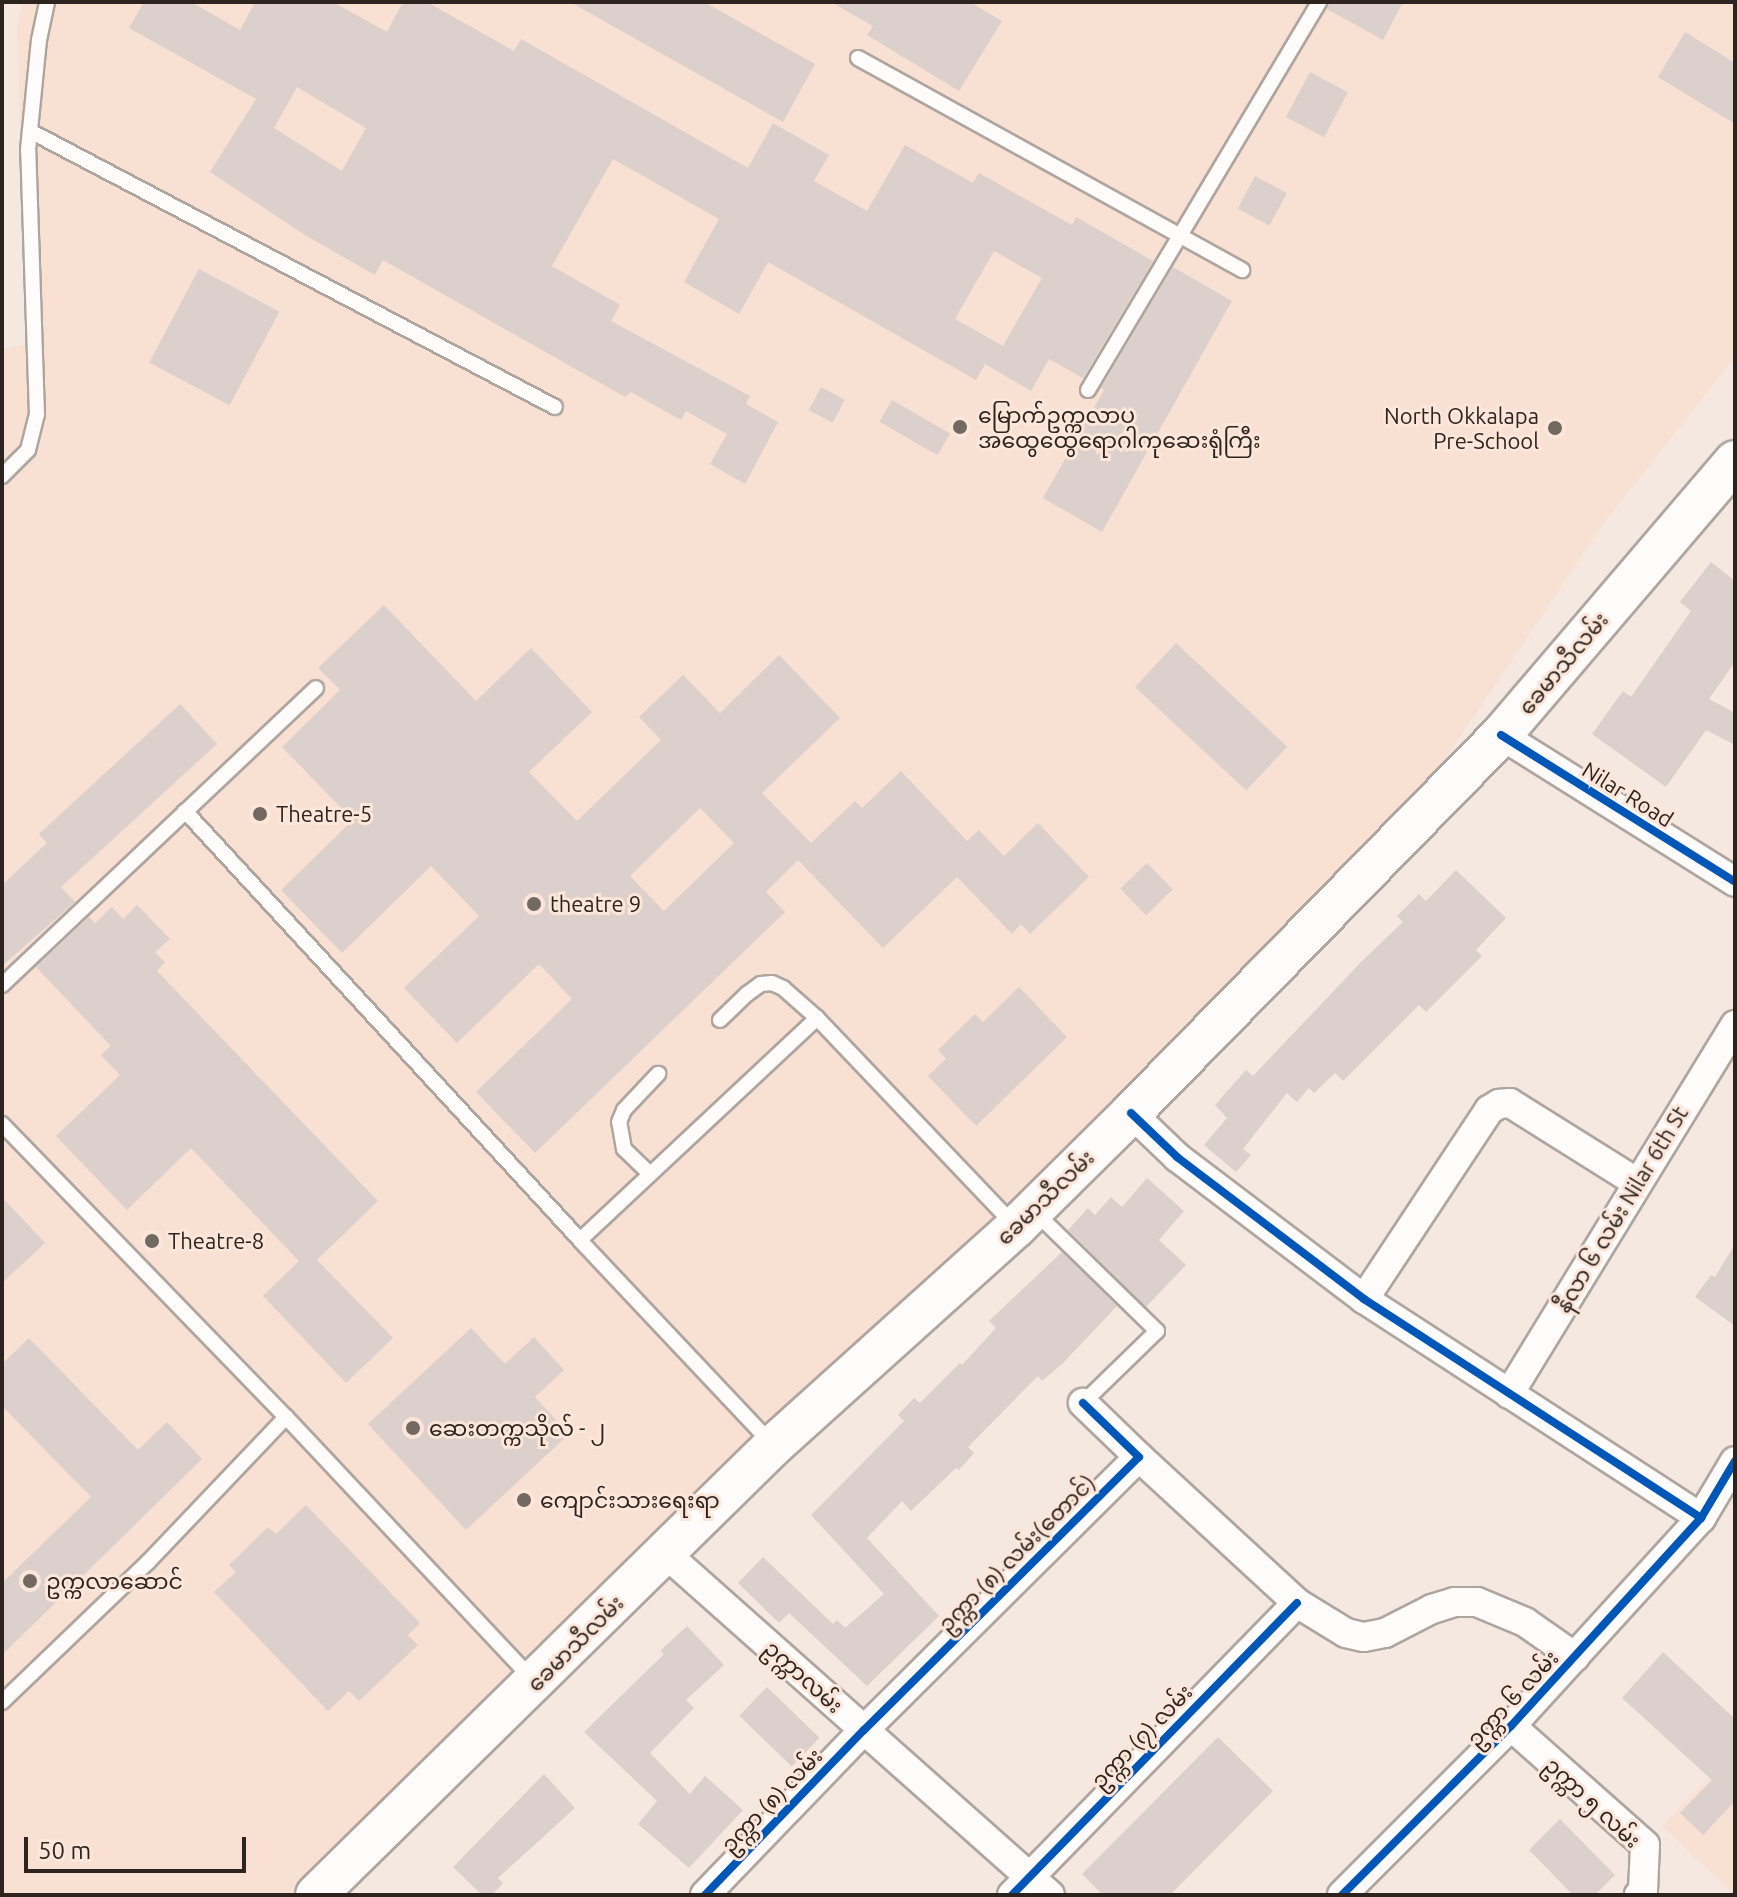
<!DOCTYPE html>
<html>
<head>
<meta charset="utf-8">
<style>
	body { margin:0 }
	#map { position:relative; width:1737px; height:1897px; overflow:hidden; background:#f4e8e1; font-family:Ubuntu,"Noto Sans Myanmar",sans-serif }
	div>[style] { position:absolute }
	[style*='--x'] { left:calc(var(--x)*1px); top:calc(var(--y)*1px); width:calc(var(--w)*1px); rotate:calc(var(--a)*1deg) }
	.built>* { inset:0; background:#f8e0d2 }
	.building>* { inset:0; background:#dbd0cb; transform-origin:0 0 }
	.roads { filter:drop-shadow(2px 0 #afa59f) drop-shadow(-2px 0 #afa59f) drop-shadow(0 2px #afa59f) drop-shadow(0 -2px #afa59f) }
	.service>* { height:14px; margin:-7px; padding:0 7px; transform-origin:7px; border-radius:7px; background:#fdfcfa }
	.minor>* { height:28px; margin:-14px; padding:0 14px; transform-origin:14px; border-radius:14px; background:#fdfcfa }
	.secondary>* { height:40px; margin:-20px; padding:0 20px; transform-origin:20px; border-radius:20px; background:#fdfcfa }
	.cycleway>* { height:8px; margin:-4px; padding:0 4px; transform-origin:4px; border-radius:4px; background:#0057b8 }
	.dots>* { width:22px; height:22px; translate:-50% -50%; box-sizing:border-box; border:4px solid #fce6d9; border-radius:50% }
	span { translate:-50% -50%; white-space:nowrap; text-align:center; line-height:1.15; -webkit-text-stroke:6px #fce6d9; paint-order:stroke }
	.poi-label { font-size:22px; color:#2e241f }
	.left { translate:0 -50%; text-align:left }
	.right { translate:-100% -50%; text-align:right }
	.street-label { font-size:22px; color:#2e241f }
	.frame { position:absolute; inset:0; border:4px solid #2e241f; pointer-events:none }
	.scale { position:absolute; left:24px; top:1837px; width:222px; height:36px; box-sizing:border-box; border:4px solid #2e241f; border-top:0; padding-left:10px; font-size:24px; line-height:28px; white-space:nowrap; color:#2e241f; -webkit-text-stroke:6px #fce6d9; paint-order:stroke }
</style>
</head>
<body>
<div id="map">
	<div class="built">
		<div style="clip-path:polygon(22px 2px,1735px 2px,1735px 357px,1605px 521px,1309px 961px,339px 1895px,2px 1895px,2px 349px,27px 344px,17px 24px)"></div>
		<div style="clip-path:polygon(1735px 1751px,1735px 1895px,1662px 1826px)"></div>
	</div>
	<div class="building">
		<div style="clip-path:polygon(evenodd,144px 2px,191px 2px,240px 30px,255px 2px,333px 2px,387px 32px,403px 2px,427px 2px,514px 51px,521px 39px,748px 168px,773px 123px,829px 155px,814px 181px,867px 211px,905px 145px,973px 183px,979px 173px,1072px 225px,1076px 217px,1153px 261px,1083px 378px,1049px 359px,1031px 391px,985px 364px,976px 380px,768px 262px,739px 314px,684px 282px,719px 219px,613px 159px,552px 266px,620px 305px,611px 321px,750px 396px,746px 404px,778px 422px,745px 484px,710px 464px,727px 434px,686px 411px,681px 420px,631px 392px,625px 397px,383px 260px,375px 275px,305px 235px,210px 172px,256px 99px,129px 28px,144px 2px,297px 87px,366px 128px,342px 171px,274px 128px,297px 87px,144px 2px,994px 251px,1042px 278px,1003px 346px,955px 319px,994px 251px)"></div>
		<div style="clip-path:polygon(570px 2px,704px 2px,815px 64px,783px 122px)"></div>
		<div style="clip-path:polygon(831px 2px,970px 2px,1002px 21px,959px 91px,867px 35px,873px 26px)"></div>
		<div style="clip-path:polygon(1329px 2px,1403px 2px,1383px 40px,1327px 9px)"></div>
		<div style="clip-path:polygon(1685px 32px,1735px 63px,1735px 124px,1658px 77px)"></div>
		<div style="left:1310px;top:72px;width:43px;height:51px;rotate:28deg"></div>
		<div style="left:1255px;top:176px;width:36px;height:37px;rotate:28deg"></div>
		<div style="clip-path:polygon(1173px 267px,1232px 301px,1102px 532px,1043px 498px,1104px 390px,1101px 388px)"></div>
		<div style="left:199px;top:269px;width:91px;height:106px;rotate:28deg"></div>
		<div style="left:821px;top:387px;width:27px;height:26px;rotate:28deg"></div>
		<div style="left:892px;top:400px;width:67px;height:25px;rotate:30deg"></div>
		<div style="clip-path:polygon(1711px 562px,1735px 581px,1735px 662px,1709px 699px,1735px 713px,1735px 745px,1706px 730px,1666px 787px,1592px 734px,1623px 691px,1631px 697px,1691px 611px,1680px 602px)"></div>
		<div style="clip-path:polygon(evenodd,384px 605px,476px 701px,531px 648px,592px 712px,529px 772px,577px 821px,661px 740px,639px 717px,683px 675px,720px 713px,779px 655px,840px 718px,762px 793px,811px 843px,855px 801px,862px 808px,901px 771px,967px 841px,979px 830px,1004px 856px,1038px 823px,1089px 877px,1030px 934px,1021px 924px,1012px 934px,957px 877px,883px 948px,798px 860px,766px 892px,785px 912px,535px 1153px,476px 1092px,572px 999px,539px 964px,457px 1043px,404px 988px,479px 916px,431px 866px,342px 953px,281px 890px,353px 820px,282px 747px,340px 690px,318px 668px,384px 605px,700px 808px,734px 843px,664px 911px,630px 876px,700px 808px)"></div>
		<div style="left:1176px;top:643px;width:152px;height:60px;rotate:43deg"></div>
		<div style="clip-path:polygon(180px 704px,217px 744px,61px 887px,75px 902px,2px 966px,2px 885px,47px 843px,39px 834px)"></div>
		<div style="left:1147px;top:863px;width:37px;height:37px;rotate:46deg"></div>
		<div style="clip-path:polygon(1456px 870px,1506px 918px,1476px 950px,1482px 956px,1426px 1012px,1419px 1005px,1343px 1081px,1335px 1073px,1314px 1093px,1309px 1088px,1297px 1102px,1287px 1093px,1243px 1149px,1251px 1155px,1236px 1172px,1204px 1145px,1227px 1118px,1215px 1105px,1246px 1070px,1253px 1076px,1363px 960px,1403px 922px,1397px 916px,1419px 894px,1426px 901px)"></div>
		<div style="clip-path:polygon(137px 905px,170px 939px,155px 952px,165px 962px,157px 971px,378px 1201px,317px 1260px,393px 1338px,346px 1383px,263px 1296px,299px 1261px,191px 1148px,127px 1210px,56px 1136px,120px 1075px,101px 1055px,111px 1046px,36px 967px,89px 917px,95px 923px,112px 907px,123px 919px)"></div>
		<div style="clip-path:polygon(1019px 987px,1067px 1037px,976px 1126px,928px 1076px,946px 1059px,938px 1050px,975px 1014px,983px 1022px)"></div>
		<div style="clip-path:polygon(1147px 1178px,1184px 1211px,1159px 1240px,1186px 1265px,1146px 1307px,1068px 1230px,1088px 1208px,1095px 1215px,1111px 1197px,1122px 1207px)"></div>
		<div style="clip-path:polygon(2px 1197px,45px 1243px,2px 1283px)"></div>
		<div style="clip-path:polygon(1735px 1244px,1735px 1326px,1695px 1297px,1711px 1275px,1715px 1277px)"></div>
		<div style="clip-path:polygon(1062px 1252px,1117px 1306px,1062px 1364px,1042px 1381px,1038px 1376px,968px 1447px,974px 1453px,959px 1470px,956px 1468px,911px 1511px,902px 1501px,867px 1538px,939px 1616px,867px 1686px,789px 1613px,779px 1623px,738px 1583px,763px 1557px,833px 1624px,837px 1620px,845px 1628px,884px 1594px,811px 1515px,904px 1421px,898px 1415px,914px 1398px,920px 1403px,960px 1363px,962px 1365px,996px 1328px,989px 1321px)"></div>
		<div style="clip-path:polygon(471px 1328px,505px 1364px,534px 1337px,564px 1370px,535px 1397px,569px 1434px,466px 1530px,368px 1424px)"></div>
		<div style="clip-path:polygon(29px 1338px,138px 1450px,167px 1422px,202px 1459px,2px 1655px,2px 1583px,91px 1497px,2px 1406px,2px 1364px)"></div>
		<div style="clip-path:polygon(306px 1505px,420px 1623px,408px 1635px,418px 1645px,359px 1701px,349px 1691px,328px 1711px,214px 1592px,236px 1572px,229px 1565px,268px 1527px,276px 1534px)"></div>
		<div style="clip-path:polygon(687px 1626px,724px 1665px,686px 1700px,694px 1708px,650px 1753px,690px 1794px,705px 1776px,743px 1810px,689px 1868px,638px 1824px,657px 1801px,584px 1732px,664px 1654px,660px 1651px)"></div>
		<div style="clip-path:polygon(1663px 1652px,1735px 1719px,1735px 1801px,1703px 1835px,1680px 1813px,1712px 1780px,1622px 1698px)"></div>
		<div style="left:767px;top:1687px;width:73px;height:40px;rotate:44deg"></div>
		<div style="clip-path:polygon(1218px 1737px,1273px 1791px,1170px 1895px,1103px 1895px,1082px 1874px)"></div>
		<div style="clip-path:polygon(544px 1774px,575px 1808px,498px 1878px,503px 1883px,492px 1895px,482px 1895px,453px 1867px)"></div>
		<div style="clip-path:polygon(1560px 1819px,1615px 1875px,1595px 1895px,1573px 1895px,1529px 1850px)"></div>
	</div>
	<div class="roads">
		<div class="service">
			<div style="--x:858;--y:58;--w:439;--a:28.9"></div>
			<div style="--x:30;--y:131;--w:593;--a:27.73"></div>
			<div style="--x:1088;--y:390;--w:452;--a:-59.2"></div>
			<div style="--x:2;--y:476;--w:37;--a:-45"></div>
			<div style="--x:28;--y:450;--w:36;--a:-76"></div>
			<div style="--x:37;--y:415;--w:265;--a:-91.9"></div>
			<div style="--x:28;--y:150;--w:111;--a:-84.3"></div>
			<div style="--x:39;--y:40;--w:39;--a:-78"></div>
			<div style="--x:185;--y:811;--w:583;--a:47.36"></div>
			<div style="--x:2;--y:985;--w:432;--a:-43.4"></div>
			<div style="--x:720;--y:1020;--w:37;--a:-44"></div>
			<div style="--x:747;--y:994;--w:17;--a:-36"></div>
			<div style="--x:761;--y:984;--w:11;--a:-5"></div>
			<div style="--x:772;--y:983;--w:12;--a:24"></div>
			<div style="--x:783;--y:988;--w:45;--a:41.4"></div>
			<div style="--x:2;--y:1124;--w:408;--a:45.9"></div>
			<div style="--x:286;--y:1417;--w:359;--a:46.8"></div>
			<div style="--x:650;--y:1174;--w:36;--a:-136"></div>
			<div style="--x:624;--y:1149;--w:27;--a:-100"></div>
			<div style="--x:619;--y:1122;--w:13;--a:-67"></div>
			<div style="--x:624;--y:1110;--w:50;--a:-46.6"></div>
			<div style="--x:1036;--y:1213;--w:169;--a:44.3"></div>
			<div style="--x:1157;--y:1331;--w:103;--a:135.8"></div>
			<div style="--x:771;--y:1443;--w:279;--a:-133.3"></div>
			<div style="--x:580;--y:1240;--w:325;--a:-43.1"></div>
			<div style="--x:817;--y:1018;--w:289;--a:46.4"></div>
			<div style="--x:2;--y:1702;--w:202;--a:-43.8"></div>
			<div style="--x:148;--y:1562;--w:200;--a:-46.4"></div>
		</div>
		<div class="minor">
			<div style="--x:1501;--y:735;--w:276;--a:32.1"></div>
			<div style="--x:1131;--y:1113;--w:64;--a:43.7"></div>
			<div style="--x:1177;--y:1157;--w:235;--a:37.2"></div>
			<div style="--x:1364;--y:1299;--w:402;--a:33"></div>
			<div style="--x:1364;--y:1299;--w:227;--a:-56.5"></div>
			<div style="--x:1489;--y:1110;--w:12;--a:-31"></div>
			<div style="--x:1499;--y:1104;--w:11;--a:-5"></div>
			<div style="--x:1510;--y:1103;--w:149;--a:32.1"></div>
			<div style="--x:1509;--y:1394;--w:433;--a:-58.5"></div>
			<div style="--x:1139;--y:1457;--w:215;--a:42.7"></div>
			<div style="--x:1297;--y:1603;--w:57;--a:31.5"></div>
			<div style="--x:1346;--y:1633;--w:18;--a:13"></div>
			<div style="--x:1364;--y:1637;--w:21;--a:-11"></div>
			<div style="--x:1385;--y:1633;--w:53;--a:-27.1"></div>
			<div style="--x:1432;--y:1609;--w:24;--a:-17"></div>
			<div style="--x:1455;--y:1602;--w:22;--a:0"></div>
			<div style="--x:1477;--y:1602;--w:52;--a:22.6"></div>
			<div style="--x:1525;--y:1622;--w:61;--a:35"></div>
			<div style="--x:665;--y:1553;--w:515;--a:41.62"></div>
			<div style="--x:1511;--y:1726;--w:179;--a:41.6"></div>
			<div style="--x:1645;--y:1845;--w:46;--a:92.5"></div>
			<div style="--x:1643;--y:1891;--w:6;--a:135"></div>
			<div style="--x:705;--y:1895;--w:229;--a:-46.1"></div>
			<div style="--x:864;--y:1730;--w:387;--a:-44.8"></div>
			<div style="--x:1139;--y:1457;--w:78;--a:-136"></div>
			<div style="--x:1012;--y:1895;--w:408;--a:-45.7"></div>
			<div style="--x:1342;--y:1895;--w:239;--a:-45"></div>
			<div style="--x:1511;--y:1726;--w:282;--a:-47.6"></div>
			<div style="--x:1701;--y:1518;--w:66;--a:-59.2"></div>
		</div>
		<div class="secondary">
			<div style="--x:316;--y:1895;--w:642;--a:-44.5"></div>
			<div style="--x:774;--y:1445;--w:326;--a:-42"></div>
			<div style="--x:1016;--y:1227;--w:162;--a:-44.7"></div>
			<div style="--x:1131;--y:1113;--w:529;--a:-45.61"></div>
			<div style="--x:1501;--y:735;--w:360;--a:-49.5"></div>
		</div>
	</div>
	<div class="cycleway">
		<div style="--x:1501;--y:735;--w:276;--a:32.1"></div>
		<div style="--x:1131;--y:1113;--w:64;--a:43.7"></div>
		<div style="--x:1177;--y:1157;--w:235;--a:37.2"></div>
		<div style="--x:1364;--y:1299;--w:402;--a:33"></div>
		<div style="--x:705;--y:1895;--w:229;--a:-46.1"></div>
		<div style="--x:864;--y:1730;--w:387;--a:-44.8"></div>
		<div style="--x:1139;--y:1457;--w:78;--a:-136"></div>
		<div style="--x:1012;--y:1895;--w:408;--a:-45.7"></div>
		<div style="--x:1342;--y:1895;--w:239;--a:-45"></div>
		<div style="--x:1511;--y:1726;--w:282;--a:-47.6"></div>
		<div style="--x:1701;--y:1518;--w:66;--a:-59.2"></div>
	</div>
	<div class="dots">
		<div style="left:960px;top:427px;background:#736963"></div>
		<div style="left:1555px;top:428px;background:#736963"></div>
		<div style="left:260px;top:814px;background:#736963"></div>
		<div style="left:534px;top:904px;background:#736963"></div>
		<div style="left:152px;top:1241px;background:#736963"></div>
		<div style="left:413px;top:1428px;background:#736963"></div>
		<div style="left:524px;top:1500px;background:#736963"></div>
		<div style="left:30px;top:1581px;background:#736963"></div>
	</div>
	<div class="poi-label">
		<span class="left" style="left:978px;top:427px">မြောက်ဥက္ကလာပ<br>အထွေထွေရောဂါကုဆေးရုံကြီး</span>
		<span class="right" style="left:1539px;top:428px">North Okkalapa<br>Pre-School</span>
		<span class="left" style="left:276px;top:814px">Theatre-5</span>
		<span class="left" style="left:550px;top:904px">theatre 9</span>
		<span class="left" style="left:168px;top:1241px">Theatre-8</span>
		<span class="left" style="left:429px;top:1428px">ဆေးတက္ကသိုလ် - ၂</span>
		<span class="left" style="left:540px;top:1500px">ကျောင်းသားရေးရာ</span>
		<span class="left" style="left:46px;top:1581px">ဥက္ကလာဆောင်</span>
	</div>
	<div class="street-label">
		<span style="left:1563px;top:663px;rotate:-50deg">ခေမာသီလမ်း</span>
		<span style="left:1628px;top:794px;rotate:32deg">Nilar Road</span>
		<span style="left:1045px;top:1197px;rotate:-44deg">ခေမာသီလမ်း</span>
		<span style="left:1621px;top:1209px;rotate:-59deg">နီလာ ၆ လမ်း Nilar 6th St</span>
		<span style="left:1016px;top:1553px;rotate:-45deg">ဥက္ကာ (၈) လမ်း(တောင်)</span>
		<span style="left:575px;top:1643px;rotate:-45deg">ခေမာသီလမ်း</span>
		<span style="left:804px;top:1676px;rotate:42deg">ဥက္ကာလမ်း</span>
		<span style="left:1512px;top:1698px;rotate:-47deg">ဥက္ကာ ၆ လမ်း</span>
		<span style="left:1141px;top:1736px;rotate:-46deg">ဥက္ကာ (၇) လမ်း</span>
		<span style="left:771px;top:1800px;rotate:-46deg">ဥက္ကာ (၈) လမ်း</span>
		<span style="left:1593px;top:1802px;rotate:43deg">ဥက္ကာ ၅ လမ်း</span>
	</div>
	<div class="frame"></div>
	<div class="scale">50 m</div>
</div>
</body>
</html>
